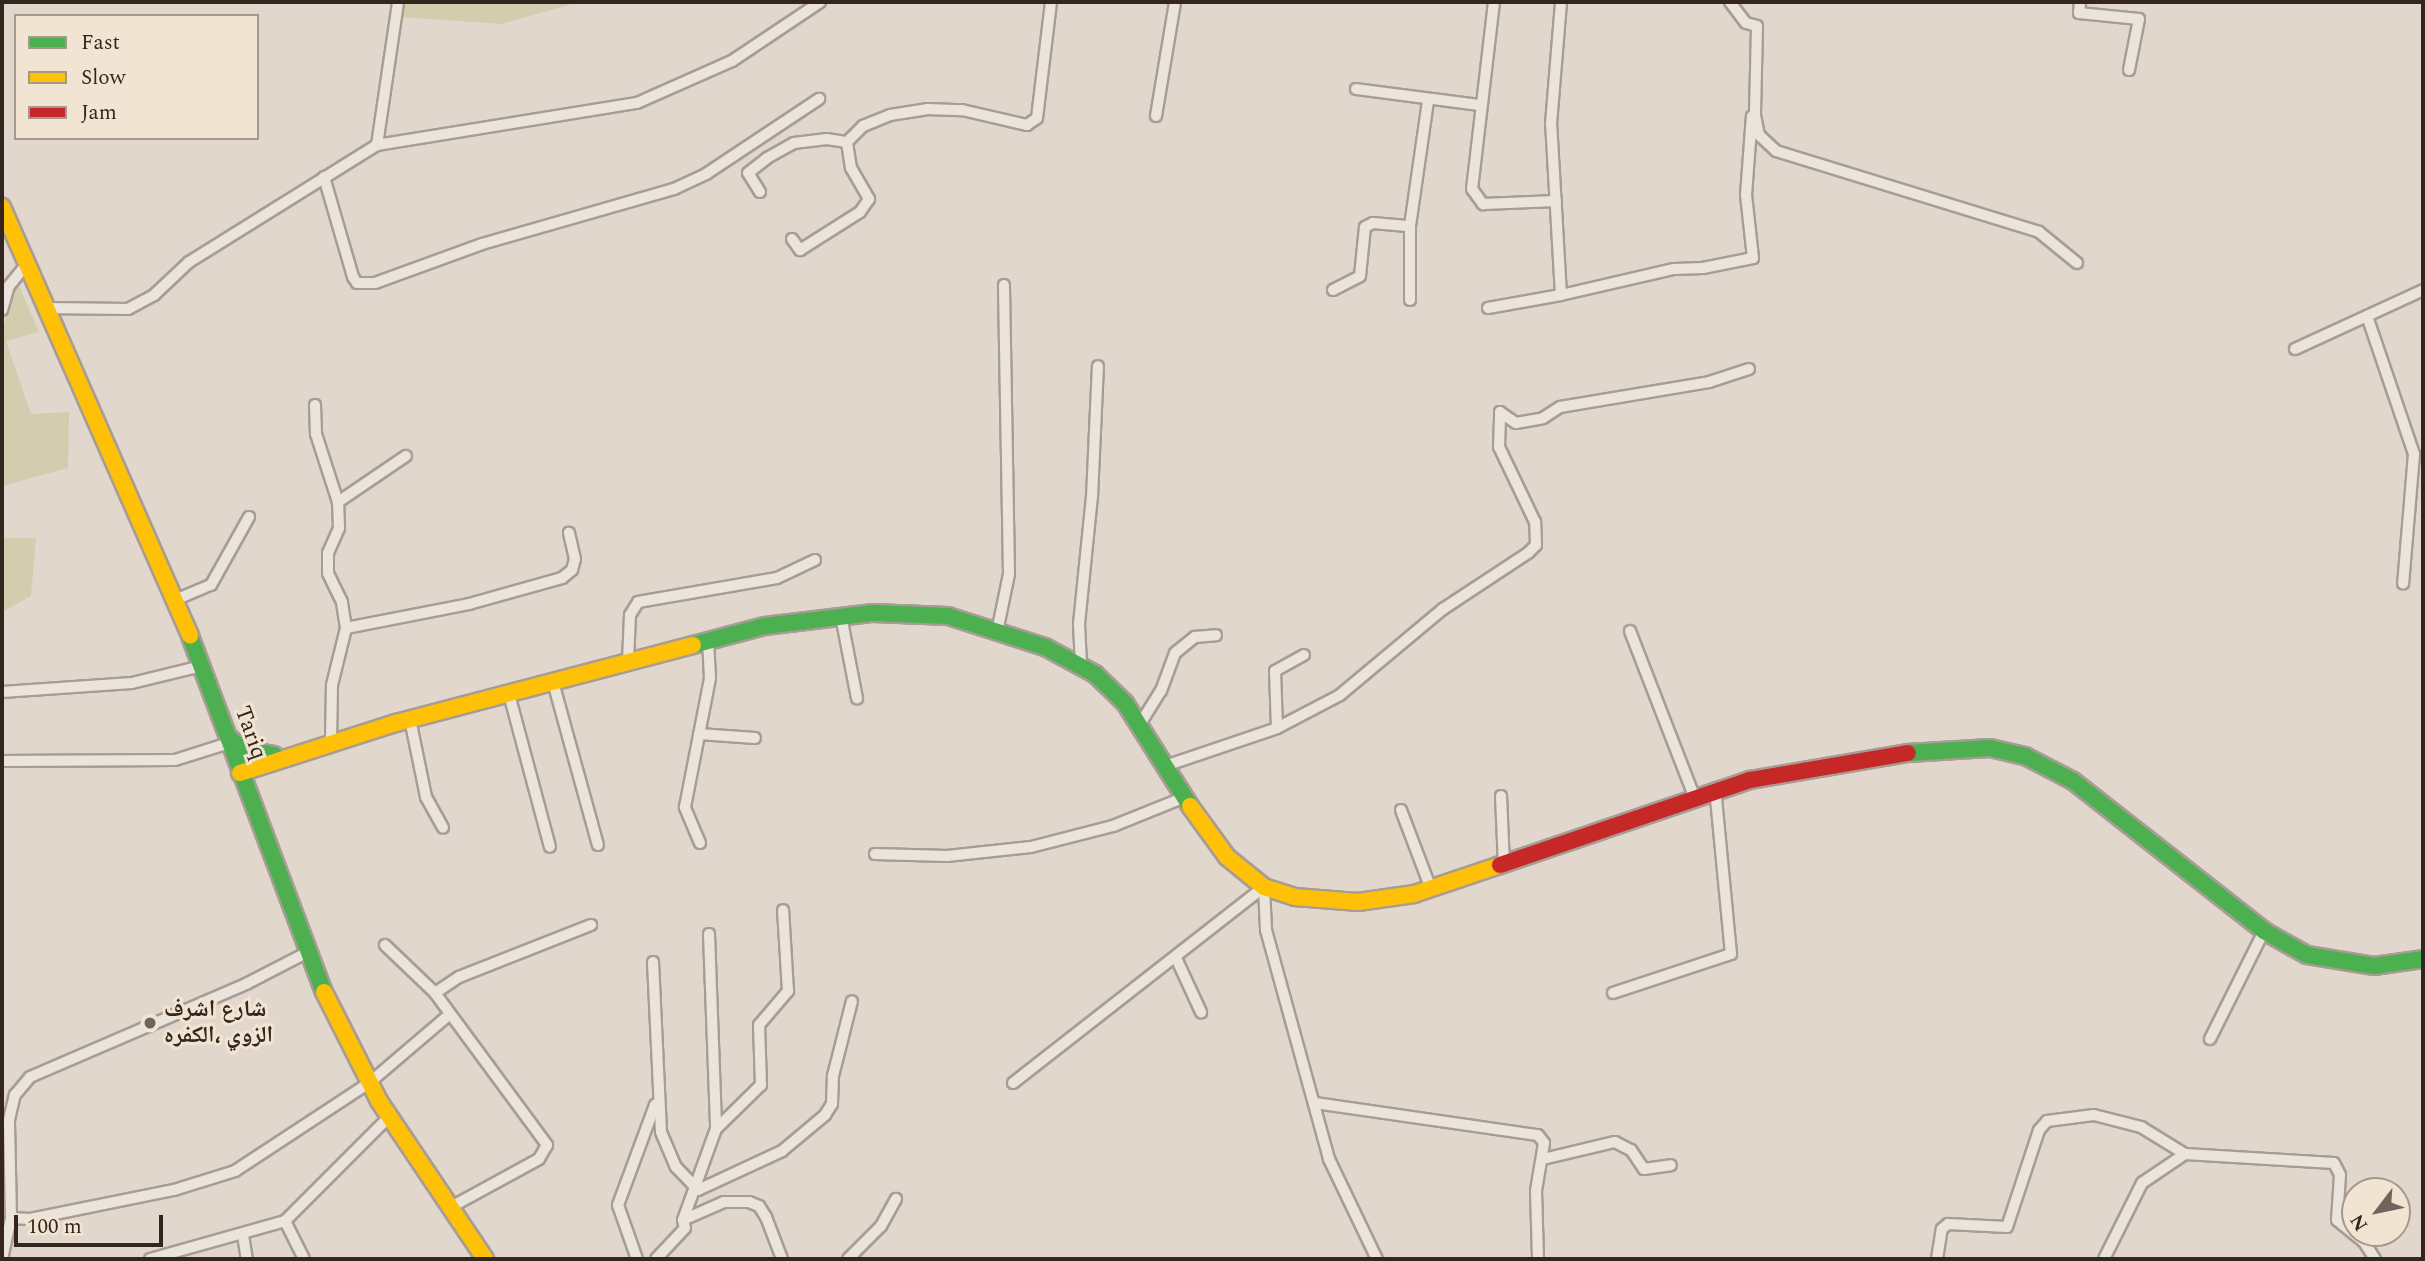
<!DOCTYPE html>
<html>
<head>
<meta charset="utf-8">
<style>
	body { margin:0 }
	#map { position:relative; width:2425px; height:1261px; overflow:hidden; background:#e2d7cc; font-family:Spectral,"Noto Naskh Arabic",serif }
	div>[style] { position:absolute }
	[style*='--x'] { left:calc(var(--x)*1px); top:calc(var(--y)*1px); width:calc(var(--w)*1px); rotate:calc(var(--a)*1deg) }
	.green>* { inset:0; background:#d3cdb0 }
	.roads { filter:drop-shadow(2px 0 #a79d95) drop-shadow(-2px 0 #a79d95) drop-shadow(0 2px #a79d95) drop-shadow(0 -2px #a79d95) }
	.street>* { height:10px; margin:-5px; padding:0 5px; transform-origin:5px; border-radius:5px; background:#eae4dd }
	.fast>* { height:16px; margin:-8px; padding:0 8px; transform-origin:8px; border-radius:8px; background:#4caf50 }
	.slow>* { height:16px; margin:-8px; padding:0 8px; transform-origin:8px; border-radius:8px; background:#ffc107 }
	.jam>* { height:16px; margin:-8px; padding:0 8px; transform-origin:8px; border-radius:8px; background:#c62828 }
	.dots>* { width:19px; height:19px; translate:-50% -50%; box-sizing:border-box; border:4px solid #f2e4d2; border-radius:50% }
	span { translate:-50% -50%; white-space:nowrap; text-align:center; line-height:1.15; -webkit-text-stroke:6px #f2e4d2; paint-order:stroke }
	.street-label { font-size:23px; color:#34261f }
	.poi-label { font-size:23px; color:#34261f; font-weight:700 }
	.left { translate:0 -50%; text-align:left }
	.frame { position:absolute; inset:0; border:4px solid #34261f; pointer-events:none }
	.legend { position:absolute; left:14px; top:14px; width:245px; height:126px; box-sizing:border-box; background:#f2e4d2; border:2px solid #a6988a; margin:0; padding:9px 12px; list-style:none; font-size:21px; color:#34261f }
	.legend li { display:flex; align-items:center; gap:14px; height:35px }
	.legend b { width:35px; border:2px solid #a6988a }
	.north { position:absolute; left:2341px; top:1177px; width:70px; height:70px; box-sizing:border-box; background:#f2e4d2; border:2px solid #a6988a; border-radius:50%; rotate:238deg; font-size:19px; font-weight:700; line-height:28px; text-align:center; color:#34261f }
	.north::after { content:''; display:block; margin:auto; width:24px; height:32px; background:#71645c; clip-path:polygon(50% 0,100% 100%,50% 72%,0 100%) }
	.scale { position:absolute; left:14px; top:1215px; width:149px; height:32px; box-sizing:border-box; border:4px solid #34261f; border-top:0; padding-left:9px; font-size:21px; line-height:24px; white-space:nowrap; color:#34261f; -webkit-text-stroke:5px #f2e4d2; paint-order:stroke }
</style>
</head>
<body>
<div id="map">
	<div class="green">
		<div style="clip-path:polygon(402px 2px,572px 2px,572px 4px,501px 24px,401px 17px)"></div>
		<div style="clip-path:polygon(16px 279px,39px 332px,6px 341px,31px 414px,69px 412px,68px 468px,2px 486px,2px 333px)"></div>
		<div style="clip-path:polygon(2px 538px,36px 538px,31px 596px,2px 612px)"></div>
	</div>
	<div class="roads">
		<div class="street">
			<div style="--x:1494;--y:2;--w:188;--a:96.7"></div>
			<div style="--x:1472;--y:189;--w:19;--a:54"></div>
			<div style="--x:1483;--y:204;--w:73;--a:-2.4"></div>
			<div style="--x:1730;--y:2;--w:26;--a:53"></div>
			<div style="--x:1746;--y:23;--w:11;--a:15"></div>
			<div style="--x:1757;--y:26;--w:89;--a:91.3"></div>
			<div style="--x:1755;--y:115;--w:20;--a:79"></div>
			<div style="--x:1759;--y:135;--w:23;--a:43"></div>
			<div style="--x:1776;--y:151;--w:275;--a:17.1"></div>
			<div style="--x:2039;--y:232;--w:49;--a:39.2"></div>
			<div style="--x:2080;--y:2;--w:11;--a:95"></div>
			<div style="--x:2079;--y:13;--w:60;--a:5.7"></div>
			<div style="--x:2139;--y:19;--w:52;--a:101.1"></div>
			<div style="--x:1356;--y:89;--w:125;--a:7.4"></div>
			<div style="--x:1156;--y:116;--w:116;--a:-80.5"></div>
			<div style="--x:377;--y:145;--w:145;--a:-81.6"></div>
			<div style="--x:324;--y:177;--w:104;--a:73.8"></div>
			<div style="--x:353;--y:277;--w:7;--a:56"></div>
			<div style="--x:357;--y:283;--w:18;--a:0"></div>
			<div style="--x:375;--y:283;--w:114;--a:-20"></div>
			<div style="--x:482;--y:244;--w:200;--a:-16"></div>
			<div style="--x:674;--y:189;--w:35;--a:-25"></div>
			<div style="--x:706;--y:174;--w:136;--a:-33.6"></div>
			<div style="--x:760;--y:192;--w:22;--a:-122"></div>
			<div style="--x:748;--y:173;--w:24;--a:-38"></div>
			<div style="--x:767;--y:158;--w:31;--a:-29"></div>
			<div style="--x:794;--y:143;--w:33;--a:-7"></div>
			<div style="--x:827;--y:139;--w:20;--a:9"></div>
			<div style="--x:1410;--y:226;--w:74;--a:90"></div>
			<div style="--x:792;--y:239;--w:14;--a:54"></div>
			<div style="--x:800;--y:250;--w:71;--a:-32.3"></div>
			<div style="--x:860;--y:212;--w:16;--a:-55"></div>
			<div style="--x:869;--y:199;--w:36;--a:-120"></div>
			<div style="--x:851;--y:168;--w:26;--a:-99"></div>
			<div style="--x:847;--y:142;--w:23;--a:-45"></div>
			<div style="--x:863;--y:126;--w:29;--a:-22"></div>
			<div style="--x:890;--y:115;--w:37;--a:-9"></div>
			<div style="--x:927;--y:109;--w:35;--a:2"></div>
			<div style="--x:962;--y:110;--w:67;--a:13"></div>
			<div style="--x:1027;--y:125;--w:12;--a:-35"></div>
			<div style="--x:1037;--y:118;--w:117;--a:-83.1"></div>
			<div style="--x:1333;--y:290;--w:30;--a:-27"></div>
			<div style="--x:1360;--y:276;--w:49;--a:-84.2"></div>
			<div style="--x:1365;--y:227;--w:9;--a:-27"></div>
			<div style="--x:1373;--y:223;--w:37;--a:5"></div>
			<div style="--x:1410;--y:226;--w:126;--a:-81.8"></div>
			<div style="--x:1561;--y:295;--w:116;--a:-13"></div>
			<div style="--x:1674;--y:269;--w:29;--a:-2"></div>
			<div style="--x:1703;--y:268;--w:51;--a:-11.3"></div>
			<div style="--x:1753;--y:258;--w:63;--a:-96.3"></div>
			<div style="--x:1746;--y:195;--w:79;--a:-85.7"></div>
			<div style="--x:45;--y:308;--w:83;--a:0.7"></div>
			<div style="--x:128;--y:309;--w:30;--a:-28"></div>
			<div style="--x:154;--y:295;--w:48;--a:-43.3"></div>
			<div style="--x:189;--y:262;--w:221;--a:-31.9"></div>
			<div style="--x:377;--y:145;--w:263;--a:-9.2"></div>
			<div style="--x:637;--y:103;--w:104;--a:-23.9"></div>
			<div style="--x:732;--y:61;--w:106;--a:-33.8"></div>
			<div style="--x:1488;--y:308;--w:74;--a:-10.1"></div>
			<div style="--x:1561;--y:295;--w:171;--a:-93.3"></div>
			<div style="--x:1551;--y:124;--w:122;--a:-85.3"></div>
			<div style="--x:2;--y:310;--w:25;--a:-74"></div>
			<div style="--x:9;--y:286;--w:27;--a:-51"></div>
			<div style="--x:2367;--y:316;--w:146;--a:71.2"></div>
			<div style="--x:2414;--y:454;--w:130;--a:94.8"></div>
			<div style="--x:2295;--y:349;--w:141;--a:-24.7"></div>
			<div style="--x:315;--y:405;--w:29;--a:88"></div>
			<div style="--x:316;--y:434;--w:71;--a:72.1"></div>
			<div style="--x:175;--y:600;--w:39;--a:-23"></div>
			<div style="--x:211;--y:585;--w:78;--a:-60.8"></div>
			<div style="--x:841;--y:616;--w:84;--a:79"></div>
			<div style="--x:346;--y:628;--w:26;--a:-99"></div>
			<div style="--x:342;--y:602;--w:32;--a:-116"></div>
			<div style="--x:328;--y:573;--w:20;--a:-90"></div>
			<div style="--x:328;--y:553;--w:27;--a:-66"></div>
			<div style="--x:339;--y:528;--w:26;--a:-92"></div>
			<div style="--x:338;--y:502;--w:82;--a:-34.1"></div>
			<div style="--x:1630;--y:631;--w:177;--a:68.8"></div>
			<div style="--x:997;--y:632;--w:59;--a:-78.3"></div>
			<div style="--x:1009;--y:574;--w:289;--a:-91"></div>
			<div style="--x:628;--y:662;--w:47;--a:-87.6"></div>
			<div style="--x:630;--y:615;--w:15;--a:-58"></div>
			<div style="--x:638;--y:602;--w:141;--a:-9.8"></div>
			<div style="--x:777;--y:578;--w:42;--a:-25.3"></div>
			<div style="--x:1081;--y:664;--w:40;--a:-92.9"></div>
			<div style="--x:1079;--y:624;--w:128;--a:-84.2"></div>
			<div style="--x:1092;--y:497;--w:131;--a:-87.4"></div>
			<div style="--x:553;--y:682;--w:169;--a:74.6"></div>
			<div style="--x:2;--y:692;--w:130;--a:-4"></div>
			<div style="--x:132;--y:683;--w:71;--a:-13.8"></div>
			<div style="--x:509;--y:694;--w:158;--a:75"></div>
			<div style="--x:410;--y:719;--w:80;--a:78.4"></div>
			<div style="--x:426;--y:797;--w:35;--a:61"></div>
			<div style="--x:1140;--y:724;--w:39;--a:-58"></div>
			<div style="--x:1161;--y:691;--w:40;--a:-69.8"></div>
			<div style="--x:1175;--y:653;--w:26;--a:-39"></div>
			<div style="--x:1195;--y:637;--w:21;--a:-5"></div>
			<div style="--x:1277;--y:728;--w:57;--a:-92"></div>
			<div style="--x:1275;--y:671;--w:33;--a:-29"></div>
			<div style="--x:699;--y:734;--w:56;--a:4.1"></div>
			<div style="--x:331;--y:741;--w:56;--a:-89"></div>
			<div style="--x:332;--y:685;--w:59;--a:-76.2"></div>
			<div style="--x:346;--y:628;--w:125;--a:-11"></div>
			<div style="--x:469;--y:604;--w:97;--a:-15.6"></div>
			<div style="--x:562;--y:578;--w:13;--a:-39"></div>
			<div style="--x:572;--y:570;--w:11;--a:-75"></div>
			<div style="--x:575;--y:559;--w:27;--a:-103"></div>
			<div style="--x:2;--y:761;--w:173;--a:-0.3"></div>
			<div style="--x:175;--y:760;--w:57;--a:-17.5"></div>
			<div style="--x:1165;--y:766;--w:118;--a:-18.7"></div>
			<div style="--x:1277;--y:728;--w:71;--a:-27.6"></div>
			<div style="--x:1340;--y:695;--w:134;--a:-39.9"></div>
			<div style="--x:1443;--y:609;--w:102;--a:-33.4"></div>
			<div style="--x:1528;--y:553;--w:11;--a:-45"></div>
			<div style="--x:1536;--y:545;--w:23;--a:-92"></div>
			<div style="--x:1535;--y:522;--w:83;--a:-115.6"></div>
			<div style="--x:1499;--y:447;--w:35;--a:-88"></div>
			<div style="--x:1500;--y:412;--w:19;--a:35"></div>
			<div style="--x:1516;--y:423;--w:27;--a:-10"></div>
			<div style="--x:1543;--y:418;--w:20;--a:-33"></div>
			<div style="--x:1560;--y:407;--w:151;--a:-9.5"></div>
			<div style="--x:1709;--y:382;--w:42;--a:-18"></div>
			<div style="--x:1501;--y:796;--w:68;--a:87.5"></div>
			<div style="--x:1401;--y:810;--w:85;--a:69.2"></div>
			<div style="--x:700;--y:843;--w:39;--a:-113"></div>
			<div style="--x:685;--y:807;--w:131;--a:-79"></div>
			<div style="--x:710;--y:678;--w:37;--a:-93"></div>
			<div style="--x:875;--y:854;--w:72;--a:1.6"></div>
			<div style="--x:947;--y:856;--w:84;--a:-6.1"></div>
			<div style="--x:1031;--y:847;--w:85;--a:-14.4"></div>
			<div style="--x:1113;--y:826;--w:78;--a:-21.9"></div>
			<div style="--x:1264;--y:887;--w:43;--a:87.3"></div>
			<div style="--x:1266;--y:930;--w:238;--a:74.6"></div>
			<div style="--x:1329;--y:1159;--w:111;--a:64.4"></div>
			<div style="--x:709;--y:934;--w:195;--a:87.9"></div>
			<div style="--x:385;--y:945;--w:69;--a:43.8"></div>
			<div style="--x:435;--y:993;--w:189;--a:53.6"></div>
			<div style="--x:547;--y:1145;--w:16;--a:120"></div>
			<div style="--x:539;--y:1159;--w:102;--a:151.4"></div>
			<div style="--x:1176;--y:958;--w:60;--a:65.2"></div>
			<div style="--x:653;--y:962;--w:170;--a:87.3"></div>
			<div style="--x:661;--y:1132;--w:38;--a:67"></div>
			<div style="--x:676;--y:1167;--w:32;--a:46"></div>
			<div style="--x:698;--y:1190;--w:93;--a:-24.9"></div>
			<div style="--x:782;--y:1151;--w:56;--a:-39.9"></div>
			<div style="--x:825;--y:1115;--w:13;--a:-58"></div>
			<div style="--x:832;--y:1104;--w:28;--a:-88"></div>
			<div style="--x:833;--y:1076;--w:77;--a:-75.8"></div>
			<div style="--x:435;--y:993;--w:29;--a:-34"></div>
			<div style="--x:459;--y:977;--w:142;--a:-21.5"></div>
			<div style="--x:1613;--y:993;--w:124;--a:-18.3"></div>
			<div style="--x:1731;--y:954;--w:166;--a:-95.5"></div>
			<div style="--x:2210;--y:1039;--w:121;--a:-63.4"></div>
			<div style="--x:1013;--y:1083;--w:318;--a:-38"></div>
			<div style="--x:1315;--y:1103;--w:225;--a:8.2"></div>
			<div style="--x:1538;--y:1135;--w:10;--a:53"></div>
			<div style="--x:1544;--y:1143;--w:49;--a:99.5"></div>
			<div style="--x:1536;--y:1191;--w:68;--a:88.3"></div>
			<div style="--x:1543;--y:1159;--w:74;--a:-13.3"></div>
			<div style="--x:1615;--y:1142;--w:18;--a:27"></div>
			<div style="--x:1631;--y:1150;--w:23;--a:56"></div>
			<div style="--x:1644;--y:1169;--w:27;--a:-8"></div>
			<div style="--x:11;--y:1218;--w:19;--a:3"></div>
			<div style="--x:30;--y:1219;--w:147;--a:-11.4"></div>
			<div style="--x:174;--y:1190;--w:64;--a:-17.3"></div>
			<div style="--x:235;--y:1171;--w:160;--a:-33.3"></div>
			<div style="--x:369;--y:1083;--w:106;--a:-40.4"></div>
			<div style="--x:683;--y:1220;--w:45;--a:-23.7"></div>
			<div style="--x:724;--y:1202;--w:25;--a:0"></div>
			<div style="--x:749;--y:1202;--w:11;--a:22"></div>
			<div style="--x:759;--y:1206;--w:13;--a:58"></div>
			<div style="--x:766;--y:1217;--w:45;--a:69.1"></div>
			<div style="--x:285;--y:1221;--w:42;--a:63.4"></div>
			<div style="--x:243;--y:1235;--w:24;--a:81"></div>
			<div style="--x:2;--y:1259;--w:42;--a:-77.6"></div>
			<div style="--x:11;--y:1218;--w:98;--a:-91.2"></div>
			<div style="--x:9;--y:1120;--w:26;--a:-77"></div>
			<div style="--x:15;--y:1095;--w:23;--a:-50"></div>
			<div style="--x:30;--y:1077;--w:235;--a:-23.3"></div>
			<div style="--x:246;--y:984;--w:70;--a:-27.3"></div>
			<div style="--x:150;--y:1259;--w:140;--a:-15.7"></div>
			<div style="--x:285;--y:1221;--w:147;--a:-45"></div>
			<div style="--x:637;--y:1259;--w:57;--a:-109.4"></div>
			<div style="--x:618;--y:1205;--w:107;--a:-69.7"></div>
			<div style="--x:656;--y:1259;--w:42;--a:-46.9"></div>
			<div style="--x:685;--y:1228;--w:8;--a:-104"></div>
			<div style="--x:683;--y:1220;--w:97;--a:-70.1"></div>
			<div style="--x:716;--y:1129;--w:63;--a:-44.4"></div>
			<div style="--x:761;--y:1085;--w:60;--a:-91.9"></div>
			<div style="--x:759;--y:1025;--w:45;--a:-49.5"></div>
			<div style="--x:788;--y:991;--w:81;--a:-93.5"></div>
			<div style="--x:848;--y:1259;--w:47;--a:-45"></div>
			<div style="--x:881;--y:1226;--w:31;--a:-61"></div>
			<div style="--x:1937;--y:1259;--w:30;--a:-81"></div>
			<div style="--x:1942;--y:1229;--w:8;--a:-40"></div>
			<div style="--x:1948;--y:1224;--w:59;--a:2.9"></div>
			<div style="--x:2007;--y:1227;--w:102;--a:-71.7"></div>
			<div style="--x:2039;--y:1130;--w:12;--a:-48"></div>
			<div style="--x:2047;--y:1121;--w:47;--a:-7.3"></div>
			<div style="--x:2094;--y:1115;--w:49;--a:14.3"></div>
			<div style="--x:2141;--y:1127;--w:52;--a:31.5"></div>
			<div style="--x:2185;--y:1154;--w:149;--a:3.5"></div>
			<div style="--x:2334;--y:1163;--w:13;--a:63"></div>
			<div style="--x:2340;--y:1175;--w:45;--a:93.8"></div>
			<div style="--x:2337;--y:1220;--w:35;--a:39"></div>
			<div style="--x:2364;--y:1242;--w:20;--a:57"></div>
			<div style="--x:2104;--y:1259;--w:85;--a:-63.4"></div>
			<div style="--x:2142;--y:1183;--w:52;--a:-34"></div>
		</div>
		<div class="fast">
			<div style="--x:190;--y:636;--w:380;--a:69.4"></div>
			<div style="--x:693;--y:645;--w:74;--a:-14.8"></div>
			<div style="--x:765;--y:626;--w:109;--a:-6.9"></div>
			<div style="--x:873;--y:613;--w:75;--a:2.3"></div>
			<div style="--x:948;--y:616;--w:102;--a:17.7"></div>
			<div style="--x:1045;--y:647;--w:57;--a:28.4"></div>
			<div style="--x:1095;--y:674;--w:42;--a:44"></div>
			<div style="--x:1125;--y:703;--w:122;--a:57.7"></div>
			<div style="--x:228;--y:737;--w:19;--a:39"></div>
			<div style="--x:243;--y:749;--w:32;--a:11"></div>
			<div style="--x:1908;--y:753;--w:82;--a:-3.5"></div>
			<div style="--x:1990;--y:748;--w:36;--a:13"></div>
			<div style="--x:2025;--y:756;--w:54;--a:27.5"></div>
			<div style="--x:2073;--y:781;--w:243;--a:38.1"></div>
			<div style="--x:2264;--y:931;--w:49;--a:29.2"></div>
			<div style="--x:2307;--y:955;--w:68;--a:9.3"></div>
			<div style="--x:2374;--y:966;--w:49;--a:-8.1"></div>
		</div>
		<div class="slow">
			<div style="--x:2;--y:207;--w:468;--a:66.3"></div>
			<div style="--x:240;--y:773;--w:164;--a:-17.8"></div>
			<div style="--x:396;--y:723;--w:307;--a:-14.7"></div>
			<div style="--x:1190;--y:806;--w:63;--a:54"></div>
			<div style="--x:1227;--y:857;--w:48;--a:39"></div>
			<div style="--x:1264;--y:887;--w:33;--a:18"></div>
			<div style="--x:1295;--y:897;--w:63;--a:4.5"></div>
			<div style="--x:1358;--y:902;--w:57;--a:-8.1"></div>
			<div style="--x:1414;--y:894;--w:91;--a:-18.6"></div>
			<div style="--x:324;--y:992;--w:122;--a:63.2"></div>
			<div style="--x:379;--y:1101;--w:190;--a:56.1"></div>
		</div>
		<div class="jam">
			<div style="--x:1500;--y:865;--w:264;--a:-18.8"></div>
			<div style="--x:1750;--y:780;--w:160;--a:-9.7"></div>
		</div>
	</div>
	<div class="dots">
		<div style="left:150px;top:1023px;background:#71645c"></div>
	</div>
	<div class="street-label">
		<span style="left:250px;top:733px;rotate:70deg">Tariq</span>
	</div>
	<div class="poi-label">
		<span class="left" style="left:164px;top:1023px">شارع اشرف<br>الزوي ،الكفره</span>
	</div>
	<div class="frame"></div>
	<ul class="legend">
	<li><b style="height:9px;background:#4caf50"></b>Fast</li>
	<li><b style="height:9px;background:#ffc107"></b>Slow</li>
	<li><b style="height:9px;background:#c62828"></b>Jam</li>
	</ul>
	<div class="north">N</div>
	<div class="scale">100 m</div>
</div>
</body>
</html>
